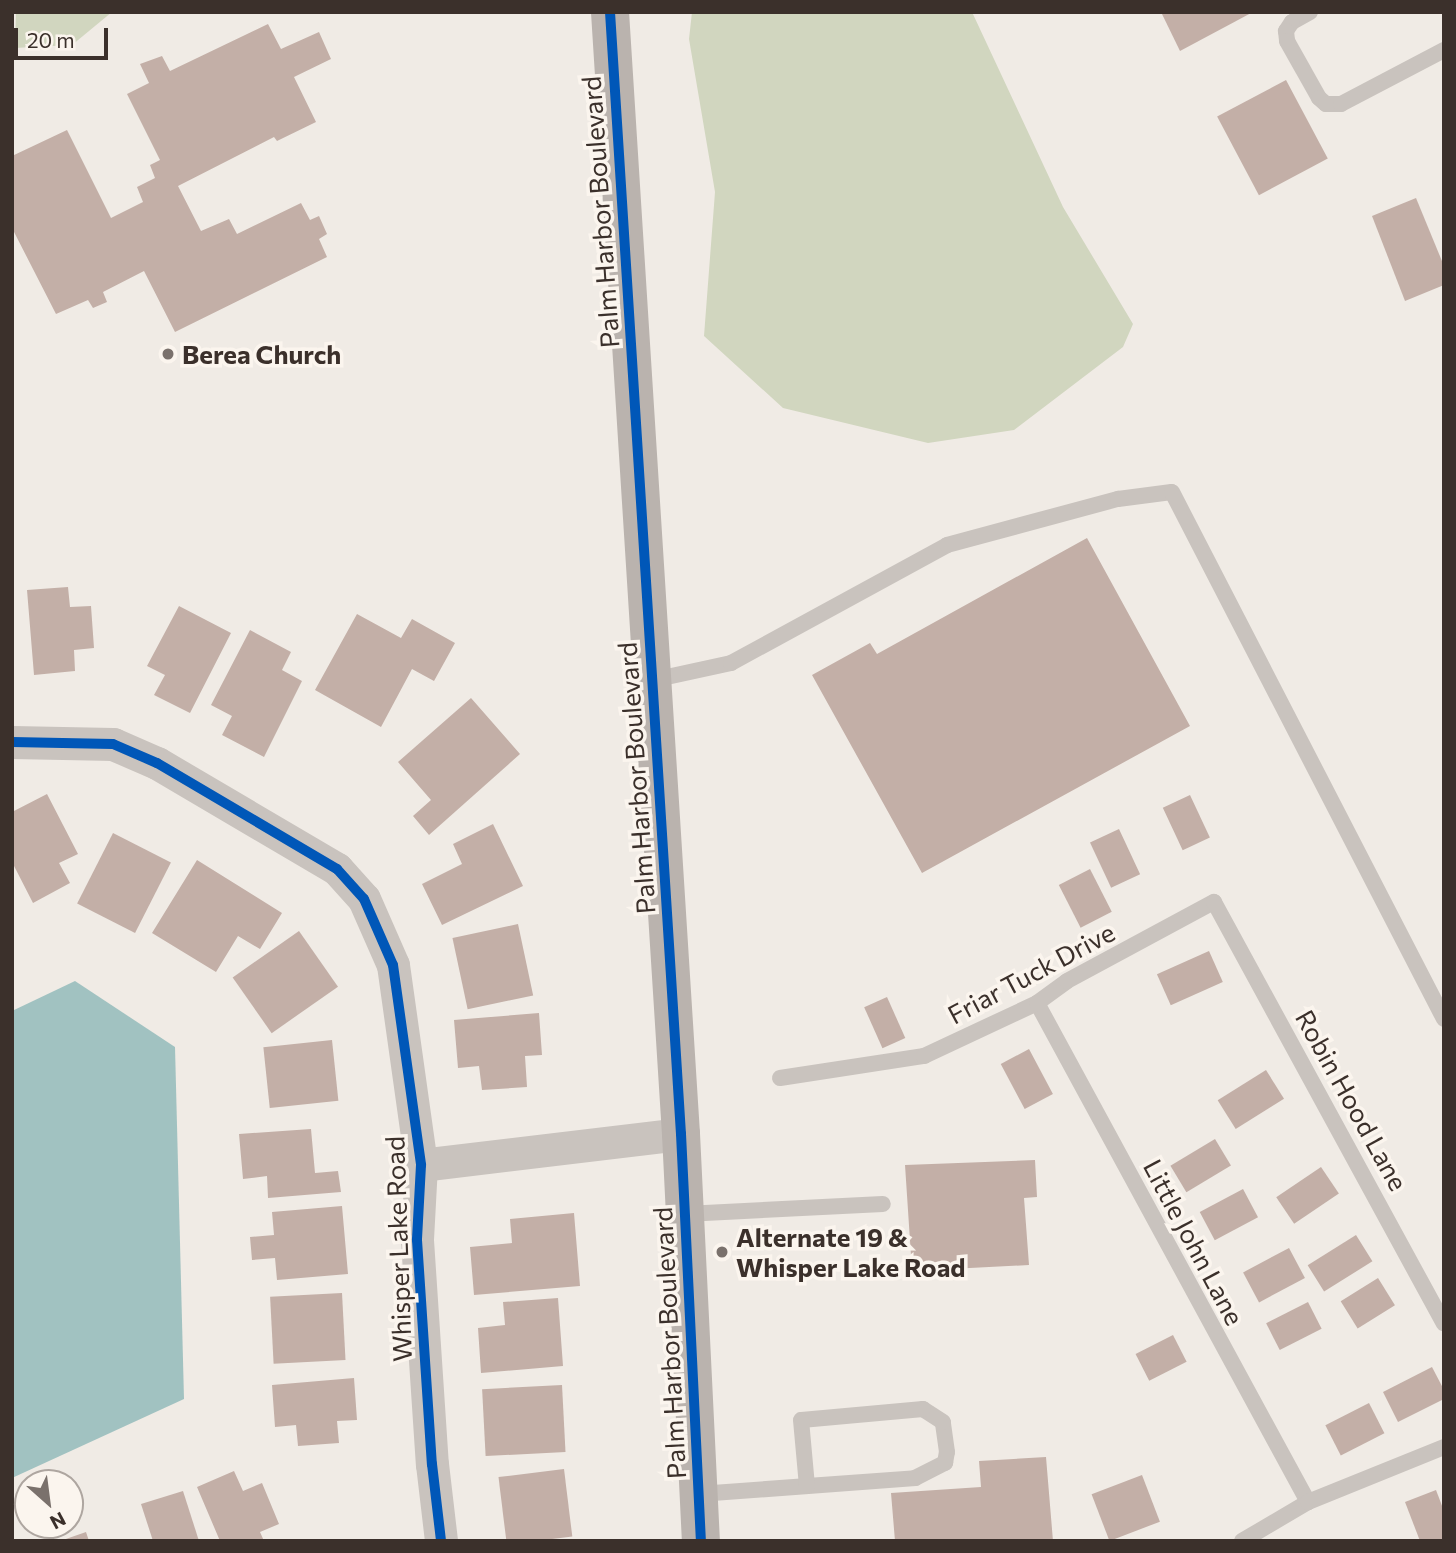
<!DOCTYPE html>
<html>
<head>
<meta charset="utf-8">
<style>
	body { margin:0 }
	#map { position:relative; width:1456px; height:1553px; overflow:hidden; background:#f0ebe5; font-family:Commissioner,sans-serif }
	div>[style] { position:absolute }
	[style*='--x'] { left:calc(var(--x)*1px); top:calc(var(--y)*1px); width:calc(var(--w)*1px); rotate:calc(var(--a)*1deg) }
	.green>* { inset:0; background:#d1d6bf }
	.water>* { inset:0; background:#a1c2c1 }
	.building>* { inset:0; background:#c3afa7; transform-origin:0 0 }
	.lane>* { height:16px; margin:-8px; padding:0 8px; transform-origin:8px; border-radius:8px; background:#c9c3be }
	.street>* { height:33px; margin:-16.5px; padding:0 16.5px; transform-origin:16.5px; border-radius:16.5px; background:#c9c3be }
	.secondary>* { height:38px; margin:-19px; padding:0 19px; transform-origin:19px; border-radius:19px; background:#bab3ae }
	.cycleway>* { height:10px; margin:-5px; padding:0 5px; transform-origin:5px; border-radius:5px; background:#0057b8 }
	.dots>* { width:19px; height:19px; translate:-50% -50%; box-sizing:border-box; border:4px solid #fbf5ee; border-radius:50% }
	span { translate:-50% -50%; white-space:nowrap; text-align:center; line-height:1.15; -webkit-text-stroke:7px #fbf5ee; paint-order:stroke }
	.street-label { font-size:26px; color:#3b302b }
	.poi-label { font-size:26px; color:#3b302b; font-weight:700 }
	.left { translate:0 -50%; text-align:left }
	.frame { position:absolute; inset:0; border:14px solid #3b302b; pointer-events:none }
	.north { position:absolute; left:14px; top:1469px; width:70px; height:70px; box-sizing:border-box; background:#fbf5ee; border:2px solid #aea6a0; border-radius:50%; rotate:152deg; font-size:19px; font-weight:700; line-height:28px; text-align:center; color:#3b302b }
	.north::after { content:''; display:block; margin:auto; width:24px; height:32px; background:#7a716c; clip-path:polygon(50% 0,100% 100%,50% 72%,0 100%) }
	.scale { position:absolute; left:14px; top:28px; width:94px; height:32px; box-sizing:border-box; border:4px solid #3b302b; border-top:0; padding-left:9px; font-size:21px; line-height:24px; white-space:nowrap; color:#3b302b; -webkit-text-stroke:5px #fbf5ee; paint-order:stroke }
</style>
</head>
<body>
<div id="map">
	<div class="green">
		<div style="clip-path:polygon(16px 12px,112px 12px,72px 45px,15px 48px)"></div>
		<div style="clip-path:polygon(692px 12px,972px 12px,1063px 207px,1133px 324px,1123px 347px,1014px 430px,928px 443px,783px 408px,704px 336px,715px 192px,689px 39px)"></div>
	</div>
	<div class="water">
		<div style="clip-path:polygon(75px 981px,175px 1047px,184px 1399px,12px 1478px,12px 1011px)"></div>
	</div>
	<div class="building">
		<div style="clip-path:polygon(1161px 12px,1253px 12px,1180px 51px)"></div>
		<div style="clip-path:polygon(268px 24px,281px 49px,319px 32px,331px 59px,294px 77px,316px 122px,277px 141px,274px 137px,178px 186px,201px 231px,229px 219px,237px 234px,301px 203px,310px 220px,319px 216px,327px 234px,319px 239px,327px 257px,175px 332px,144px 271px,103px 292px,107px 302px,93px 308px,88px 300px,56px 314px,12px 228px,12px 156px,67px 130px,111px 218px,143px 202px,137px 187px,155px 178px,150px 165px,160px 160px,127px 94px,149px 83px,140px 64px,162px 56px,170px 71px)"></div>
		<div style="left:1286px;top:80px;width:89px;height:78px;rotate:62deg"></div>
		<div style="clip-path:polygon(1416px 198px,1444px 266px,1444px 285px,1405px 301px,1372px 216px)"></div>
		<div style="clip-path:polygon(1087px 538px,1190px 726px,922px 873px,812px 675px,870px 643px,877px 654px)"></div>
		<div style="clip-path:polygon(68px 587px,70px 607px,91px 606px,94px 648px,74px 650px,75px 671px,34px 675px,27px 590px)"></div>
		<div style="clip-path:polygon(179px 606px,231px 633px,190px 713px,154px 695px,165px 675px,147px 666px)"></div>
		<div style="clip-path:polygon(357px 614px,401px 638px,412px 619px,455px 643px,434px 681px,412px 669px,381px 727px,315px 690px)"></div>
		<div style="clip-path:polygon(250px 630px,291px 652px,282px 670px,302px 681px,264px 757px,222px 735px,232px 716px,211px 705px)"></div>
		<div style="clip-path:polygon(471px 698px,520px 754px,429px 835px,413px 816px,431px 800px,398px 762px)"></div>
		<div style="clip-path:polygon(47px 794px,78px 854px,59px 863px,70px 883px,33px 903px,12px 862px,12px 812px)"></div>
		<div style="left:1190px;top:795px;width:47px;height:30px;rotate:65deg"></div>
		<div style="clip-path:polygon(493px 824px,523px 886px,442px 925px,422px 884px,462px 864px,453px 844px)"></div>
		<div style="left:1119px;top:829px;width:50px;height:32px;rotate:65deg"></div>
		<div style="left:113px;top:833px;width:65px;height:79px;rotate:27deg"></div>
		<div style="clip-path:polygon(197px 860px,282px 913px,260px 949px,238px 936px,216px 972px,152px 933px)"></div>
		<div style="left:1090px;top:869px;width:48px;height:35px;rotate:63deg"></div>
		<div style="left:518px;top:924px;width:73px;height:67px;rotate:78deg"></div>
		<div style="left:299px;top:931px;width:68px;height:81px;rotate:55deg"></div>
		<div style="left:1209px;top:951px;width:34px;height:57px;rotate:66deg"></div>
		<div style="left:887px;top:997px;width:45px;height:25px;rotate:66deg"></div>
		<div style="clip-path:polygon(539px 1013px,542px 1055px,525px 1056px,527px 1087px,482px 1090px,479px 1066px,458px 1068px,454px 1020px)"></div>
		<div style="left:332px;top:1040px;width:61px;height:69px;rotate:84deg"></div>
		<div style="left:1029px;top:1049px;width:51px;height:32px;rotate:62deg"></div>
		<div style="left:1266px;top:1070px;width:34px;height:57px;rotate:58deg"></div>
		<div style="clip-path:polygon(311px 1129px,315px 1173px,338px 1171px,341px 1192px,268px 1198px,267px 1176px,243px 1179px,239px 1134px)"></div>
		<div style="left:1215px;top:1139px;width:31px;height:52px;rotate:59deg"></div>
		<div style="clip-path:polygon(1035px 1160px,1037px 1197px,1024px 1198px,1029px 1265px,912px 1271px,905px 1165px)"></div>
		<div style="left:1321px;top:1167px;width:32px;height:54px;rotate:56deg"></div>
		<div style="left:1243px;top:1189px;width:32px;height:49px;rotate:62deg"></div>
		<div style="clip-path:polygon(342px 1206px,348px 1274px,277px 1280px,275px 1258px,252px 1260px,250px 1237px,274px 1235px,272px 1212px)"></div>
		<div style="clip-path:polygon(574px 1213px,580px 1286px,474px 1295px,470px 1247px,512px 1243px,510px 1219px)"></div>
		<div style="left:1356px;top:1235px;width:31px;height:57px;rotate:58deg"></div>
		<div style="left:1289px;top:1248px;width:34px;height:52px;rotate:62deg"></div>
		<div style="left:1378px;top:1278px;width:32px;height:44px;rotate:58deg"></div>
		<div style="left:342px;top:1293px;width:67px;height:72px;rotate:87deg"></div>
		<div style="clip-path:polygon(558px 1298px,563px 1366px,481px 1373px,478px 1328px,505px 1325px,503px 1302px)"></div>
		<div style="left:1308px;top:1302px;width:30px;height:47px;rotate:63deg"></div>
		<div style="left:1173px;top:1335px;width:30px;height:42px;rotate:63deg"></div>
		<div style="clip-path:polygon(1432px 1367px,1444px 1390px,1444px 1399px,1398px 1422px,1383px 1392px)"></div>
		<div style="clip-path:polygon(354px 1378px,357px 1420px,337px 1421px,339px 1443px,298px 1446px,296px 1425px,275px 1427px,272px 1385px)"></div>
		<div style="left:562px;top:1385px;width:67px;height:80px;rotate:87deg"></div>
		<div style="left:1369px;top:1403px;width:34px;height:49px;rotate:63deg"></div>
		<div style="clip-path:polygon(1046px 1457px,1053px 1541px,895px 1541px,891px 1493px,981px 1487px,979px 1461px)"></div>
		<div style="left:564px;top:1469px;width:68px;height:66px;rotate:83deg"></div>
		<div style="clip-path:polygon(234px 1471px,243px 1491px,262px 1483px,279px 1524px,260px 1532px,264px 1541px,220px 1541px,197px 1487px)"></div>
		<div style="left:1142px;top:1475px;width:50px;height:54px;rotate:69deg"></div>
		<div style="clip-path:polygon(1436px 1490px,1444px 1511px,1444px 1539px,1420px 1541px,1405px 1502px)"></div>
		<div style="clip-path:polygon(183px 1491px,199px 1541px,153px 1541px,141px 1504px)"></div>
		<div style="clip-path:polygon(86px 1532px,89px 1541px,63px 1541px,63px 1540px)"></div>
	</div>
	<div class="lane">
		<div style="--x:1310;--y:12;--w:21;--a:151"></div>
		<div style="--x:1292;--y:22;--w:11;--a:124"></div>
		<div style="--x:1286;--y:31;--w:10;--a:84"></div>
		<div style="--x:1287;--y:41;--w:65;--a:60.7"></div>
		<div style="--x:1319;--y:98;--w:9;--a:41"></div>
		<div style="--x:1326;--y:104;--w:15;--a:0"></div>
		<div style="--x:1341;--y:104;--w:116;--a:-27.7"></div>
		<div style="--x:653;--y:680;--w:80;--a:-12.3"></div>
		<div style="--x:731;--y:663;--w:246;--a:-28.6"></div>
		<div style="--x:947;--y:545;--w:177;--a:-15.1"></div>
		<div style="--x:1118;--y:499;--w:54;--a:-7.4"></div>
		<div style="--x:1172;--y:492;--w:593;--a:62.7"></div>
		<div style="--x:1037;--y:1003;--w:568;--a:61.49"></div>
		<div style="--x:780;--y:1078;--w:146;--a:-8.7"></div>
		<div style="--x:924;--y:1056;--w:125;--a:-25.1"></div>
		<div style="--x:1037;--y:1003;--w:37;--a:-36"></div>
		<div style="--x:1067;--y:981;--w:167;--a:-28.3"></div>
		<div style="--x:1214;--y:902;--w:480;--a:61.4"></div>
		<div style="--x:685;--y:1214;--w:198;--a:-2.9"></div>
		<div style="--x:699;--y:1494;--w:217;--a:-4.2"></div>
		<div style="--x:915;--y:1478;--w:34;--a:-27"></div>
		<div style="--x:945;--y:1463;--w:11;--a:-80"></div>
		<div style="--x:947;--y:1452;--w:30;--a:-98"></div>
		<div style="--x:943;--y:1422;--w:24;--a:-147"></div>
		<div style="--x:923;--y:1409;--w:122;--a:174.8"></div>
		<div style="--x:801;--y:1420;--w:66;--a:84.8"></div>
		<div style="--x:1242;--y:1541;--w:77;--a:-30.6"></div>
		<div style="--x:1308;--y:1502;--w:147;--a:-22"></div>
	</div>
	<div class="street">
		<div style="--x:12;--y:742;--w:101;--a:1.1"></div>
		<div style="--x:113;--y:744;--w:48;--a:23.4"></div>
		<div style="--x:157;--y:763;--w:209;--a:30.5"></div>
		<div style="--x:337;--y:869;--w:40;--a:48"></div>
		<div style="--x:364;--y:899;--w:72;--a:66.3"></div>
		<div style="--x:393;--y:965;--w:202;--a:82"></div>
		<div style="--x:421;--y:1165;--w:75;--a:93.1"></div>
		<div style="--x:417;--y:1240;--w:225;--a:86.2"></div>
		<div style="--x:432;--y:1464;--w:78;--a:83.3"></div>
		<div style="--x:421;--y:1165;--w:262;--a:-6.8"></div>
	</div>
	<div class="secondary">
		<div style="--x:610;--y:12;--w:1124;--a:86.38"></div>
		<div style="--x:681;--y:1134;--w:407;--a:87.2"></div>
	</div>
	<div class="cycleway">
		<div style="--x:610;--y:12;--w:1124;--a:86.38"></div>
		<div style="--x:681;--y:1134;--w:407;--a:87.2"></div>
		<div style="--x:12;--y:742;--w:101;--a:1.1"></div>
		<div style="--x:113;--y:744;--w:48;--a:23.4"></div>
		<div style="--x:157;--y:763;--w:209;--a:30.5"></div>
		<div style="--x:337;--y:869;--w:40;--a:48"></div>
		<div style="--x:364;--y:899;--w:72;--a:66.3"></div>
		<div style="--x:393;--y:965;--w:202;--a:82"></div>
		<div style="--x:421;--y:1165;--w:75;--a:93.1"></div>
		<div style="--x:417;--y:1240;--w:225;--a:86.2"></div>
		<div style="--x:432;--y:1464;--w:78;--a:83.3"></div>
	</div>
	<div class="dots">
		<div style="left:168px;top:354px;background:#7a716c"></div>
		<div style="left:722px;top:1252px;background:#7a716c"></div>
	</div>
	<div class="street-label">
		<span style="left:600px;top:212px;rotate:-94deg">Palm Harbor Boulevard</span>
		<span style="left:636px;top:778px;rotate:-94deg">Palm Harbor Boulevard</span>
		<span style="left:1031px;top:973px;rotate:-28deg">Friar Tuck Drive</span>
		<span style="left:1352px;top:1100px;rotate:61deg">Robin Hood Lane</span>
		<span style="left:1194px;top:1242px;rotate:62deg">Little John Lane</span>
		<span style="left:398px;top:1249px;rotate:-92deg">Whisper Lake Road</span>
		<span style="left:669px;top:1343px;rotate:-93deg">Palm Harbor Boulevard</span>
	</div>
	<div class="poi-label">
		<span class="left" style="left:182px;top:354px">Berea Church</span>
		<span class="left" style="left:736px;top:1252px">Alternate 19 &amp;<br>Whisper Lake Road</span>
	</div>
	<div class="frame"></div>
	<div class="north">N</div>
	<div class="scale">20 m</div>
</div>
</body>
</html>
